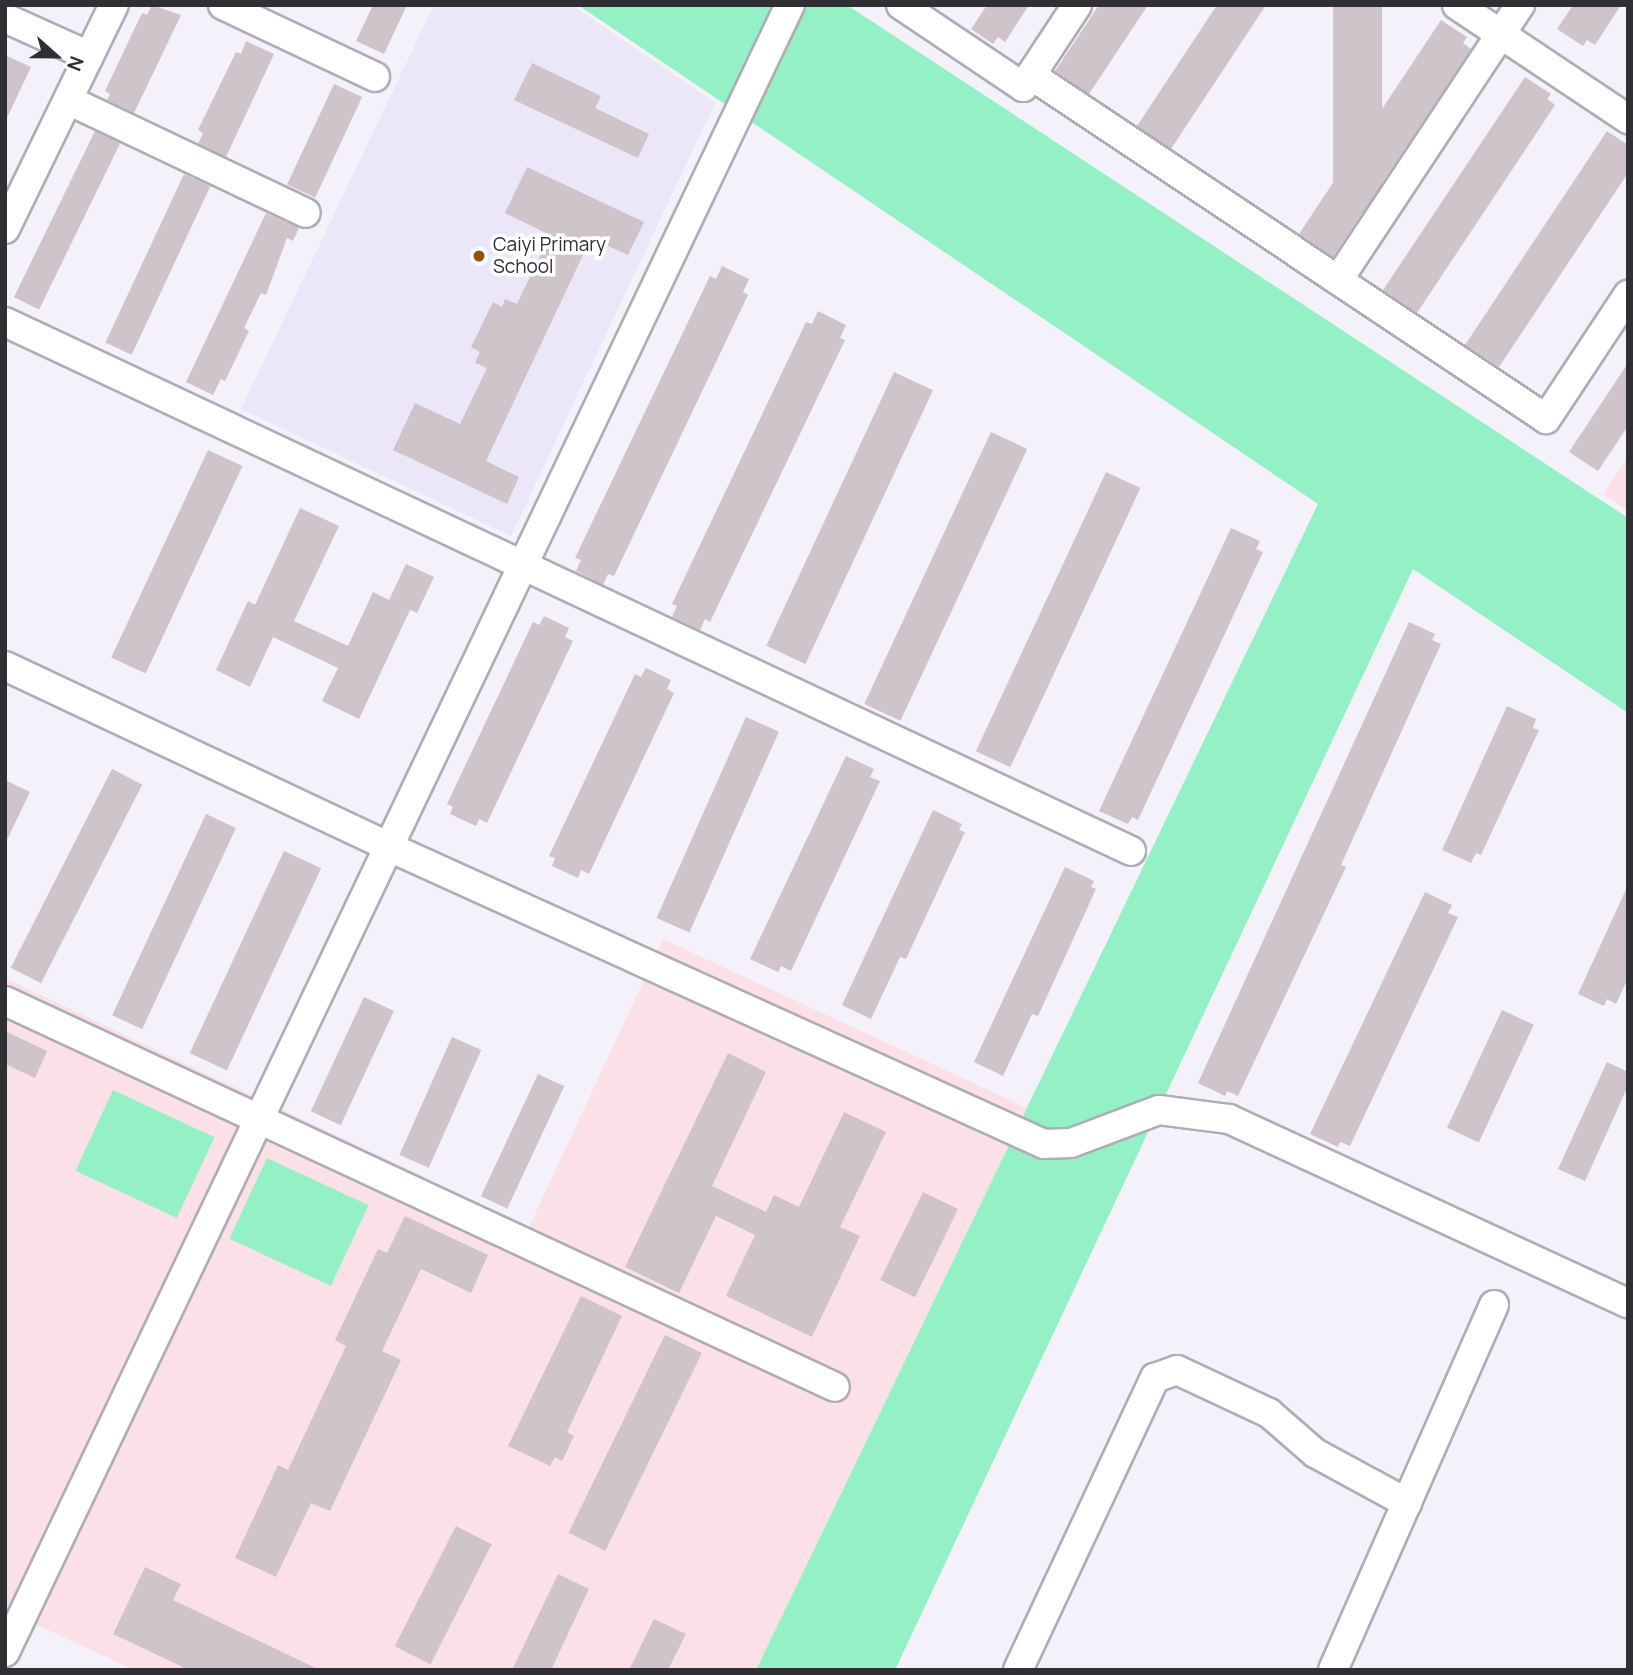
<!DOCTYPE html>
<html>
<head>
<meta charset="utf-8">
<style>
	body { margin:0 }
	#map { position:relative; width:1633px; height:1675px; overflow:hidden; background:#f4f1fa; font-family:Manrope,sans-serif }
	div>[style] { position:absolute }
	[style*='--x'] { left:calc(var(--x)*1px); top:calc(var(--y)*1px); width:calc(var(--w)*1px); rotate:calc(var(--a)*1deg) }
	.commercial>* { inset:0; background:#fbe1e7 }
	.built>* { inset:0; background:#ece7f8 }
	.green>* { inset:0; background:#93f1c5; transform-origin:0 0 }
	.building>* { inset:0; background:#cfc4c9; transform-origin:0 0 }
	.roads { filter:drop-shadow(2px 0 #afacb6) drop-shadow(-2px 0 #afacb6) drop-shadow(0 2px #afacb6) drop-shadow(0 -2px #afacb6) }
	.minor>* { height:28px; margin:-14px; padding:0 14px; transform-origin:14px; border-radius:14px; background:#fff }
	.dots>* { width:19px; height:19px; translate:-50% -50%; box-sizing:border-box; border:4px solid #fff; border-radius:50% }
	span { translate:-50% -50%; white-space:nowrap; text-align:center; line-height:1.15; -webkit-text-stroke:7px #fff; paint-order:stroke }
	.poi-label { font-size:19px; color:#302f33 }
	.left { translate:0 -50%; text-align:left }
	.frame { position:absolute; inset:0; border:7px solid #302f33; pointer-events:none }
	.north { position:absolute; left:21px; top:21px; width:70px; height:70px; -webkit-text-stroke:5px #fff; paint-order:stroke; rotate:111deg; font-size:19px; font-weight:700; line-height:28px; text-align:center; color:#302f33 }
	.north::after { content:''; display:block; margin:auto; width:24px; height:32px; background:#302f33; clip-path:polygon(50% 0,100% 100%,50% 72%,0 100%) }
</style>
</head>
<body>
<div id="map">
	<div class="commercial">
		<div style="clip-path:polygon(1628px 457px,1628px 511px,1603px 494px)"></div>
		<div style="clip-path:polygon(663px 939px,1027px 1108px,756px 1670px,134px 1670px,5px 1610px,5px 978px,529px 1227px)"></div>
	</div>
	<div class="built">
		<div style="clip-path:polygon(434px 5px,572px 5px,715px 103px,511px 536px,241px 409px)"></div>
	</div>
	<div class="green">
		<div style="clip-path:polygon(578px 5px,847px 5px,1628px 518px,1628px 713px,1413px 569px,895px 1670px,756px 1670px,1318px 504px)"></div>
		<div style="left:113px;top:1090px;width:112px;height:89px;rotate:25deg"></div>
		<div style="left:267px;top:1158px;width:112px;height:89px;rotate:25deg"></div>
	</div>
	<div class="building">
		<div style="clip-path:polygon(152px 5px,181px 15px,134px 113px,107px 100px,110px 94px,105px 91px,142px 13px,147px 15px)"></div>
		<div style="clip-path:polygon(373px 5px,407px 5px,384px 54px,356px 41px)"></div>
		<div style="clip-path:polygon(987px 5px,1029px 5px,1005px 42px,998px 37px,993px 44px,971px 29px)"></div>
		<div style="clip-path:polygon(1099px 5px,1148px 5px,1089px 94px,1055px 71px)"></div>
		<div style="clip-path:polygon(1217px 5px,1266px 5px,1171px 149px,1137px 126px)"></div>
		<div style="left:1333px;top:5px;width:49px;height:209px"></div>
		<div style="clip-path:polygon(1573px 5px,1621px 5px,1595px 45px,1587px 40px,1583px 46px,1557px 29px)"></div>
		<div style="clip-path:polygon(1441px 20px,1467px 37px,1463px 43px,1471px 49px,1333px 257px,1299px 234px)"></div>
		<div style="clip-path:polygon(246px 41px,274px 54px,226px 157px,198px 144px,203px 133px,198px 130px,236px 52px,241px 54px)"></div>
		<div style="clip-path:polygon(5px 55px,31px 67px,5px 122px)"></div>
		<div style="clip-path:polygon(532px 63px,601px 96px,595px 108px,649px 134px,638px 158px,514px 100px)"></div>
		<div style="clip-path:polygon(1525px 77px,1551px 94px,1547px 99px,1555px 105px,1417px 313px,1383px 290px)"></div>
		<div style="left:334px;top:84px;width:31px;height:111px;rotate:25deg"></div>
		<div style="left:95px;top:131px;width:28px;height:185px;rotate:26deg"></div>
		<div style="clip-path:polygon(1607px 131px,1628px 145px,1628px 173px,1499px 367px,1465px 345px)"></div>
		<div style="clip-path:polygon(527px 167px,644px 222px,628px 255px,591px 238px,486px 461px,519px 477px,507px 504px,393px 450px,415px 403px,460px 424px,487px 368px,475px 363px,480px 352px,471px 347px,493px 302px,502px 307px,505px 299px,517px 304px,550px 235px,505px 213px)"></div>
		<div style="left:184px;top:174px;width:29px;height:186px;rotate:25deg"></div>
		<div style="clip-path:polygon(266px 213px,299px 228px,293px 241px,287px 238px,266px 295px,261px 293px,244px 328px,249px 331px,225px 381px,221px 379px,213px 395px,186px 382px)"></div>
		<div style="clip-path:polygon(722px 266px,749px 279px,743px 292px,748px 295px,614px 576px,608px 574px,603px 585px,576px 571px,581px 560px,575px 558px,710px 276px,716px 279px)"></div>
		<div style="clip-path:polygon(818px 311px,846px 325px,840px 338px,845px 340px,710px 622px,705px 619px,700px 630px,672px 617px,677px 606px,672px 604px,806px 322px,812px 324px)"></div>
		<div style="clip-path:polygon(1628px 363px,1628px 426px,1598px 471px,1569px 452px)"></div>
		<div style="left:894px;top:372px;width:43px;height:302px;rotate:25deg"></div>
		<div style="left:991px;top:432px;width:40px;height:300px;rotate:25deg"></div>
		<div style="left:208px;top:450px;width:38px;height:229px;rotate:25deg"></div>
		<div style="left:1106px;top:472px;width:38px;height:308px;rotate:25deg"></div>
		<div style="clip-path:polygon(300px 508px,339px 526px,294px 621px,348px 646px,373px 592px,389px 600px,406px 564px,434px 577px,417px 613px,410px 610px,359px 719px,322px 701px,338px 668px,273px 637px,250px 687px,216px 670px,248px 601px,255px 605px)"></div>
		<div style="clip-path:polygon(1231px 528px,1260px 541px,1256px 549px,1263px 552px,1138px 820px,1132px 817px,1128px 824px,1099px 811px)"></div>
		<div style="clip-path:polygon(544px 616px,569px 628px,565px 637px,573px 641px,487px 823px,479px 819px,476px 826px,450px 814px,453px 807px,447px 804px,533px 622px,539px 625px)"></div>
		<div style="clip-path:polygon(1409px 622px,1435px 634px,1432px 640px,1441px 644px,1341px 865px,1346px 867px,1238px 1096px,1227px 1091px,1225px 1096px,1198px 1083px)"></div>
		<div style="clip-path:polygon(646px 668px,671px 680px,667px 689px,674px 693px,589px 874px,581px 870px,578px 878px,552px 866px,555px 858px,549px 856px,635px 674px,641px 677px)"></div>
		<div style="clip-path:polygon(1507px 706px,1536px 719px,1533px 728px,1539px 730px,1481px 855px,1476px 853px,1471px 863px,1442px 850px)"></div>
		<div style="left:746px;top:717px;width:36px;height:220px;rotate:24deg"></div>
		<div style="clip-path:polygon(846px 756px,874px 769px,870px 777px,880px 781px,791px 971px,781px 966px,778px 972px,750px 959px)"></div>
		<div style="left:112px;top:769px;width:34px;height:223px;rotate:27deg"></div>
		<div style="clip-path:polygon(5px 780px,30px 792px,5px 844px)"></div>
		<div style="clip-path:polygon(933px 810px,962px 824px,959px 830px,965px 832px,906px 959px,900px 957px,871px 1019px,842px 1005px)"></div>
		<div style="left:206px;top:814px;width:33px;height:222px;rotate:25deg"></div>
		<div style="left:284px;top:851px;width:41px;height:223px;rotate:25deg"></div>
		<div style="clip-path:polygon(1065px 867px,1094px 881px,1091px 887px,1096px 889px,1038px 1016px,1032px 1014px,1003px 1076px,974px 1062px)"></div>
		<div style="clip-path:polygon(1628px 885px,1628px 978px,1616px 1004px,1607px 999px,1604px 1006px,1578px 994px)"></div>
		<div style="clip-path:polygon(1425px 892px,1452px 905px,1448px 913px,1458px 917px,1350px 1146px,1340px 1142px,1338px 1147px,1310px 1134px)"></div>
		<div style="left:364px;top:997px;width:33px;height:126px;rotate:25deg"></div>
		<div style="left:1502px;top:1010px;width:35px;height:130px;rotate:25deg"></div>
		<div style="clip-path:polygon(5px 1031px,47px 1051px,35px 1078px,5px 1064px)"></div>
		<div style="left:452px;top:1037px;width:32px;height:129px;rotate:24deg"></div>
		<div style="clip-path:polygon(728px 1053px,766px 1072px,712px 1186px,766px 1212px,774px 1195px,799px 1207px,844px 1112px,886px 1132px,840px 1227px,860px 1236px,812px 1337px,726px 1296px,755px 1235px,716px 1216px,679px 1293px,625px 1267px)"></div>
		<div style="clip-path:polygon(1607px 1062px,1628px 1072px,1628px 1086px,1585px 1181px,1558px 1169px)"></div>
		<div style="left:538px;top:1074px;width:29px;height:135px;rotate:25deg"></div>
		<div style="left:923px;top:1192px;width:39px;height:98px;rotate:26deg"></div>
		<div style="clip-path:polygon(405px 1216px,488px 1255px,471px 1293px,421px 1269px,382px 1351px,401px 1360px,330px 1511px,311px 1503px,276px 1577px,235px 1558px,278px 1465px,288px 1470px,346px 1346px,335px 1340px,378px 1249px,387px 1253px)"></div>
		<div style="clip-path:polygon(581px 1296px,622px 1316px,567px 1432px,574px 1436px,562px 1461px,555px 1457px,550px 1466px,508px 1446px)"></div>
		<div style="left:665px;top:1335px;width:41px;height:220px;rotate:26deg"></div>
		<div style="left:456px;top:1526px;width:40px;height:135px;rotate:27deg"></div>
		<div style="clip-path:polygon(145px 1567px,181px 1584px,173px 1600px,320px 1670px,189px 1670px,113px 1634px)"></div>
		<div style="clip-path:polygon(558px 1574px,589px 1589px,551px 1670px,512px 1670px)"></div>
		<div style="clip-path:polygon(654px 1619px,686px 1634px,668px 1670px,629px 1670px)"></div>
	</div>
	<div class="roads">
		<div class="minor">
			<div style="--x:223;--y:5;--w:168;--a:25.3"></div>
			<div style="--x:901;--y:5;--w:147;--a:33.9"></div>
			<div style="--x:1023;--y:87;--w:98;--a:-56.6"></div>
			<div style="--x:1457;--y:5;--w:206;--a:33.7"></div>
			<div style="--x:5;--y:18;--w:92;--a:24.3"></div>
			<div style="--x:1031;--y:75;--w:619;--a:33.74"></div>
			<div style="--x:1546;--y:419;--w:149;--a:-56.5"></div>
			<div style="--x:68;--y:100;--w:263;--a:25.4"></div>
			<div style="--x:5;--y:229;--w:249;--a:-64.1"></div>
			<div style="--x:1338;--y:280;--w:330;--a:-56.5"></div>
			<div style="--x:5;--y:322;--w:1244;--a:25.16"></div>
			<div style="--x:5;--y:666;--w:425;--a:25.2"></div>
			<div style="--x:389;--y:847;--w:719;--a:24.39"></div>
			<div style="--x:1044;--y:1144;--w:27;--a:-2"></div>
			<div style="--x:1071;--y:1143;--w:94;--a:-20.6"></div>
			<div style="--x:1159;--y:1110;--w:71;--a:7.3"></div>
			<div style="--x:1229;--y:1119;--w:439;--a:24.8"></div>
			<div style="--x:5;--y:1001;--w:915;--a:24.94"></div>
			<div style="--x:5;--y:1652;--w:1825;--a:-64.52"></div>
			<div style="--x:1018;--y:1670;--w:323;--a:-64.9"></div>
			<div style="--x:1155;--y:1378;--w:23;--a:-20"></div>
			<div style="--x:1177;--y:1370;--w:102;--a:25.1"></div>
			<div style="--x:1269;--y:1413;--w:61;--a:41"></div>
			<div style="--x:1315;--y:1453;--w:105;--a:28.5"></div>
			<div style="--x:1333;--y:1670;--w:399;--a:-66.2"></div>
		</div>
	</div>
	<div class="dots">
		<div style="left:479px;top:256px;background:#8e540f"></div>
	</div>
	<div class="poi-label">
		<span class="left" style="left:493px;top:256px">Caiyi Primary<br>School</span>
	</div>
	<div class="frame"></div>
	<div class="north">N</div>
</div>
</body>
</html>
